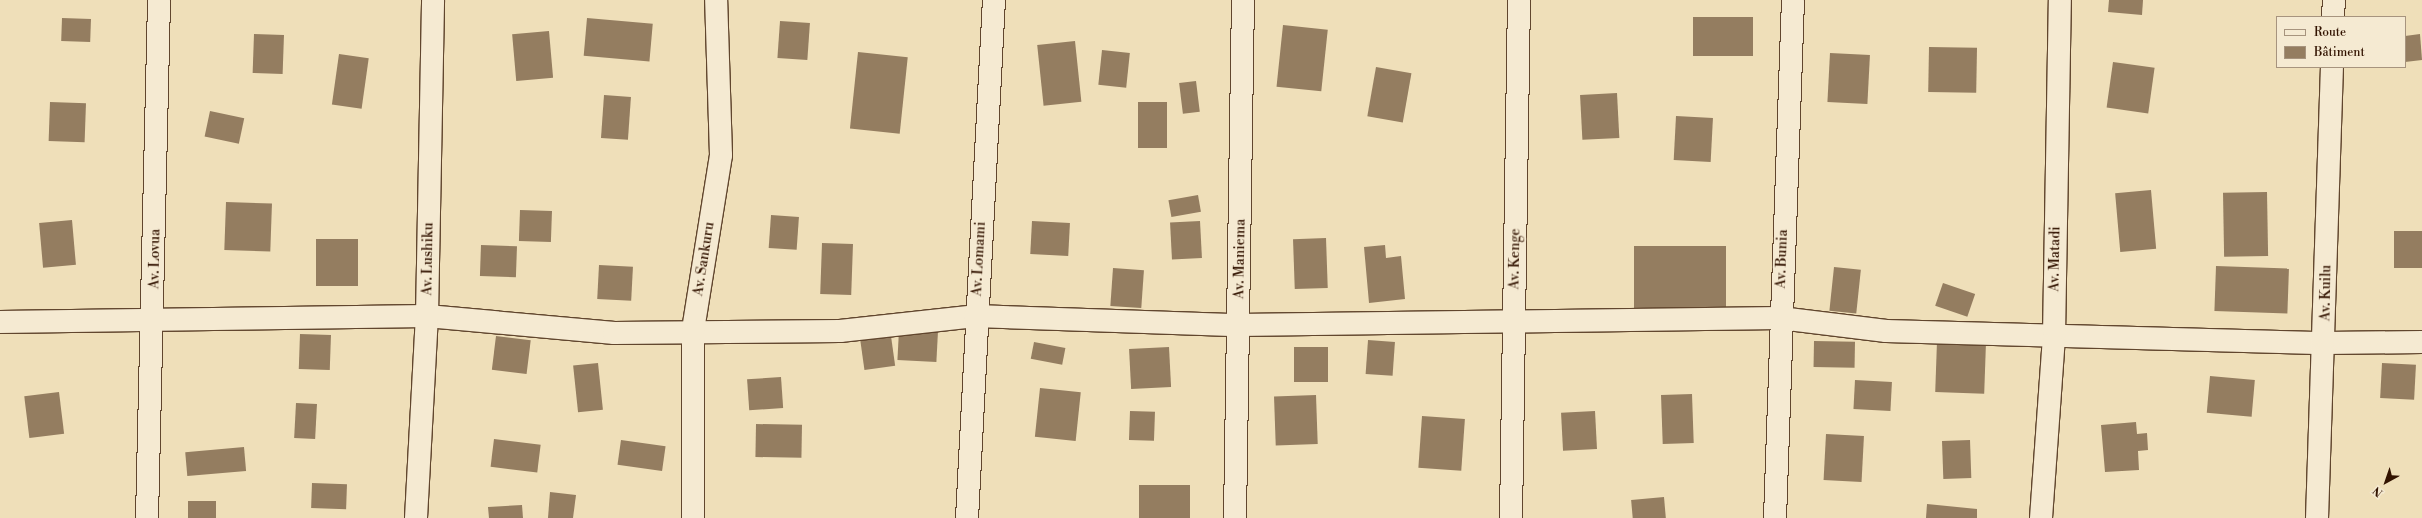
<!DOCTYPE html>
<html>
<head>
<meta charset="utf-8">
<style>
	body { margin:0 }
	#map { position:relative; width:2422px; height:518px; overflow:hidden; background:#efdfb9; font-family:"Libre Bodoni",serif }
	div>[style] { position:absolute }
	[style*='--x'] { left:calc(var(--x)*1px); top:calc(var(--y)*1px); width:calc(var(--w)*1px); rotate:calc(var(--a)*1deg) }
	.building>* { inset:0; background:#947d60; transform-origin:0 0 }
	.roads { filter:drop-shadow(1px 0 #61462e) drop-shadow(-1px 0 #61462e) drop-shadow(0 1px #61462e) drop-shadow(0 -1px #61462e) }
	.street>* { height:22px; margin:-11px; padding:0 11px; transform-origin:11px; border-radius:11px; background:#f5ead2 }
	span { translate:-50% -50%; white-space:nowrap; text-align:center; line-height:1.15; -webkit-text-stroke:3px #f5ead2; paint-order:stroke }
	.street-label { font-size:14px; color:#321300 }
	.legend { position:absolute; left:2276px; top:16px; width:130px; height:52px; box-sizing:border-box; background:#f5ead2; border:1px solid #a7947e; margin:0; padding:5px 7px; list-style:none; font-size:12px; color:#321300 }
	.legend li { display:flex; align-items:center; gap:8px; height:20px }
	.legend b { width:20px; border:1px solid #a7947e }
	.north { position:absolute; left:2366px; top:462px; width:40px; height:40px; -webkit-text-stroke:3px #f5ead2; paint-order:stroke; rotate:220deg; font-size:11px; font-weight:700; line-height:16px; text-align:center; color:#321300 }
	.north::after { content:''; display:block; margin:auto; width:14px; height:18px; background:#321300; clip-path:polygon(50% 0,100% 100%,50% 72%,0 100%) }
</style>
</head>
<body>
<div id="map">
	<div class="building">
		<div style="clip-path:polygon(2109px 0,2143px 0,2142px 15px,2108px 12px)"></div>
		<div style="left:1753px;top:17px;width:39px;height:60px;rotate:90deg"></div>
		<div style="left:62px;top:18px;width:29px;height:23px;rotate:2deg"></div>
		<div style="left:587px;top:18px;width:66px;height:38px;rotate:5deg"></div>
		<div style="left:780px;top:21px;width:30px;height:37px;rotate:4deg"></div>
		<div style="left:1283px;top:25px;width:45px;height:62px;rotate:6deg"></div>
		<div style="left:549px;top:31px;width:47px;height:37px;rotate:85deg"></div>
		<div style="left:254px;top:34px;width:30px;height:39px;rotate:2deg"></div>
		<div style="clip-path:polygon(2420px 34px,2422px 60px,2405px 62px,2405px 36px)"></div>
		<div style="left:1075px;top:41px;width:61px;height:38px;rotate:84deg"></div>
		<div style="left:1929px;top:47px;width:48px;height:45px;rotate:1deg"></div>
		<div style="left:1102px;top:50px;width:28px;height:35px;rotate:6deg"></div>
		<div style="left:858px;top:52px;width:50px;height:77px;rotate:6deg"></div>
		<div style="left:1830px;top:53px;width:40px;height:49px;rotate:3deg"></div>
		<div style="left:339px;top:54px;width:30px;height:51px;rotate:8deg"></div>
		<div style="left:2113px;top:62px;width:42px;height:46px;rotate:8deg"></div>
		<div style="left:1376px;top:67px;width:36px;height:50px;rotate:10deg"></div>
		<div style="left:1196px;top:81px;width:31px;height:17px;rotate:83deg"></div>
		<div style="left:1617px;top:93px;width:45px;height:37px;rotate:87deg"></div>
		<div style="left:604px;top:95px;width:27px;height:43px;rotate:4deg"></div>
		<div style="left:50px;top:102px;width:36px;height:39px;rotate:2deg"></div>
		<div style="left:1138px;top:102px;width:29px;height:46px"></div>
		<div style="left:210px;top:111px;width:35px;height:26px;rotate:12deg"></div>
		<div style="left:1676px;top:116px;width:37px;height:44px;rotate:3deg"></div>
		<div style="left:2151px;top:190px;width:59px;height:36px;rotate:85deg"></div>
		<div style="left:2267px;top:192px;width:64px;height:44px;rotate:89deg"></div>
		<div style="left:1198px;top:195px;width:17px;height:30px;rotate:80deg"></div>
		<div style="left:226px;top:202px;width:46px;height:48px;rotate:2deg"></div>
		<div style="left:520px;top:210px;width:32px;height:31px;rotate:2deg"></div>
		<div style="left:771px;top:215px;width:28px;height:33px;rotate:4deg"></div>
		<div style="left:72px;top:220px;width:45px;height:33px;rotate:85deg"></div>
		<div style="left:1032px;top:221px;width:38px;height:33px;rotate:3deg"></div>
		<div style="left:1200px;top:221px;width:37px;height:30px;rotate:87deg"></div>
		<div style="left:2394px;top:231px;width:28px;height:37px"></div>
		<div style="left:1326px;top:238px;width:50px;height:33px;rotate:88deg"></div>
		<div style="left:316px;top:239px;width:42px;height:47px"></div>
		<div style="left:822px;top:243px;width:31px;height:51px;rotate:2deg"></div>
		<div style="left:481px;top:245px;width:36px;height:31px;rotate:2deg"></div>
		<div style="clip-path:polygon(1385px 245px,1386px 258px,1401px 256px,1405px 299px,1369px 303px,1364px 247px)"></div>
		<div style="left:1634px;top:246px;width:92px;height:62px"></div>
		<div style="left:599px;top:265px;width:34px;height:34px;rotate:3deg"></div>
		<div style="left:2216px;top:266px;width:73px;height:45px;rotate:2deg"></div>
		<div style="left:1834px;top:267px;width:27px;height:44px;rotate:6deg"></div>
		<div style="left:1113px;top:268px;width:31px;height:38px;rotate:4deg"></div>
		<div style="left:1943px;top:283px;width:34px;height:24px;rotate:19deg"></div>
		<div style="left:890px;top:329px;width:37px;height:31px;rotate:82deg"></div>
		<div style="left:899px;top:330px;width:39px;height:30px;rotate:3deg"></div>
		<div style="left:300px;top:334px;width:31px;height:35px;rotate:2deg"></div>
		<div style="left:496px;top:336px;width:35px;height:34px;rotate:7deg"></div>
		<div style="left:1368px;top:340px;width:27px;height:34px;rotate:4deg"></div>
		<div style="left:1814px;top:341px;width:41px;height:26px;rotate:1deg"></div>
		<div style="left:1937px;top:341px;width:49px;height:51px;rotate:2deg"></div>
		<div style="left:1034px;top:342px;width:32px;height:17px;rotate:11deg"></div>
		<div style="left:1169px;top:347px;width:40px;height:40px;rotate:87deg"></div>
		<div style="left:1294px;top:347px;width:34px;height:35px"></div>
		<div style="left:598px;top:363px;width:47px;height:25px;rotate:84deg"></div>
		<div style="left:2382px;top:363px;width:34px;height:35px;rotate:3deg"></div>
		<div style="left:2210px;top:376px;width:45px;height:37px;rotate:5deg"></div>
		<div style="left:781px;top:377px;width:31px;height:34px;rotate:86deg"></div>
		<div style="left:1855px;top:380px;width:37px;height:29px;rotate:3deg"></div>
		<div style="left:1040px;top:388px;width:41px;height:49px;rotate:6deg"></div>
		<div style="left:59px;top:392px;width:42px;height:35px;rotate:83deg"></div>
		<div style="left:1692px;top:394px;width:49px;height:31px;rotate:88deg"></div>
		<div style="left:1316px;top:395px;width:49px;height:42px;rotate:88deg"></div>
		<div style="left:296px;top:403px;width:21px;height:35px;rotate:3deg"></div>
		<div style="left:1130px;top:411px;width:25px;height:29px;rotate:2deg"></div>
		<div style="left:1595px;top:411px;width:38px;height:34px;rotate:87deg"></div>
		<div style="left:1422px;top:416px;width:43px;height:52px;rotate:4deg"></div>
		<div style="clip-path:polygon(2136px 422px,2137px 434px,2147px 433px,2148px 450px,2138px 451px,2139px 470px,2105px 472px,2101px 425px)"></div>
		<div style="left:756px;top:424px;width:46px;height:33px;rotate:1deg"></div>
		<div style="left:1826px;top:434px;width:38px;height:46px;rotate:3deg"></div>
		<div style="left:494px;top:439px;width:47px;height:28px;rotate:7deg"></div>
		<div style="left:621px;top:440px;width:45px;height:25px;rotate:8deg"></div>
		<div style="left:1970px;top:440px;width:38px;height:28px;rotate:88deg"></div>
		<div style="left:244px;top:447px;width:24px;height:59px;rotate:85deg"></div>
		<div style="left:312px;top:483px;width:35px;height:25px;rotate:2deg"></div>
		<div style="left:1190px;top:485px;width:33px;height:51px;rotate:90deg"></div>
		<div style="clip-path:polygon(550px 492px,576px 495px,573px 518px,548px 518px)"></div>
		<div style="left:1664px;top:497px;width:21px;height:33px;rotate:85deg"></div>
		<div style="left:188px;top:501px;width:28px;height:17px"></div>
		<div style="clip-path:polygon(1927px 504px,1977px 509px,1977px 518px,1926px 518px)"></div>
		<div style="clip-path:polygon(522px 505px,523px 518px,489px 518px,488px 507px)"></div>
	</div>
	<div class="roads">
		<div class="street">
			<div style="--x:2333;--y:17;--w:17;--a:-87"></div>
			<div style="--x:0;--y:322;--w:427;--a:-0.8"></div>
			<div style="--x:427;--y:316;--w:188;--a:5.2"></div>
			<div style="--x:614;--y:333;--w:226;--a:-0.5"></div>
			<div style="--x:840;--y:331;--w:136;--a:-6.3"></div>
			<div style="--x:975;--y:316;--w:263;--a:2"></div>
			<div style="--x:1238;--y:325;--w:542;--a:-0.74"></div>
			<div style="--x:1780;--y:318;--w:107;--a:7"></div>
			<div style="--x:1886;--y:331;--w:439;--a:1.6"></div>
			<div style="--x:2325;--y:343;--w:97;--a:-0.6"></div>
			<div style="--x:147;--y:518;--w:518;--a:-88.67"></div>
			<div style="--x:416;--y:518;--w:202;--a:-86.9"></div>
			<div style="--x:427;--y:316;--w:316;--a:-88.9"></div>
			<div style="--x:693;--y:518;--w:188;--a:-90"></div>
			<div style="--x:693;--y:330;--w:177;--a:-80.9"></div>
			<div style="--x:721;--y:155;--w:155;--a:-91.8"></div>
			<div style="--x:967;--y:518;--w:519;--a:-87.02"></div>
			<div style="--x:1235;--y:518;--w:518;--a:-89.12"></div>
			<div style="--x:1511;--y:518;--w:518;--a:-89.12"></div>
			<div style="--x:1775;--y:518;--w:518;--a:-88.01"></div>
			<div style="--x:2041;--y:518;--w:182;--a:-85.9"></div>
			<div style="--x:2054;--y:336;--w:336;--a:-89"></div>
			<div style="--x:2317;--y:518;--w:451;--a:-88.1"></div>
		</div>
	</div>
	<div class="street-label">
		<span style="left:155px;top:259px;rotate:-89deg">Av. Lovua</span>
		<span style="left:428px;top:259px;rotate:-89deg">Av. Lushiku</span>
		<span style="left:704px;top:259px;rotate:-81deg">Av. Sankuru</span>
		<span style="left:979px;top:259px;rotate:-87deg">Av. Lomami</span>
		<span style="left:1240px;top:259px;rotate:-89deg">Av. Maniema</span>
		<span style="left:1515px;top:259px;rotate:-89deg">Av. Kenge</span>
		<span style="left:1782px;top:259px;rotate:-88deg">Av. Bunia</span>
		<span style="left:2055px;top:259px;rotate:-89deg">Av. Matadi</span>
		<span style="left:2326px;top:293px;rotate:-89deg">Av. Kuilu</span>
	</div>
	<ul class="legend">
	<li><b style="height:5px;background:#f5ead2"></b>Route</li>
	<li><b style="height:11px;background:#947d60"></b>Bâtiment</li>
	</ul>
	<div class="north">N</div>
</div>
</body>
</html>
